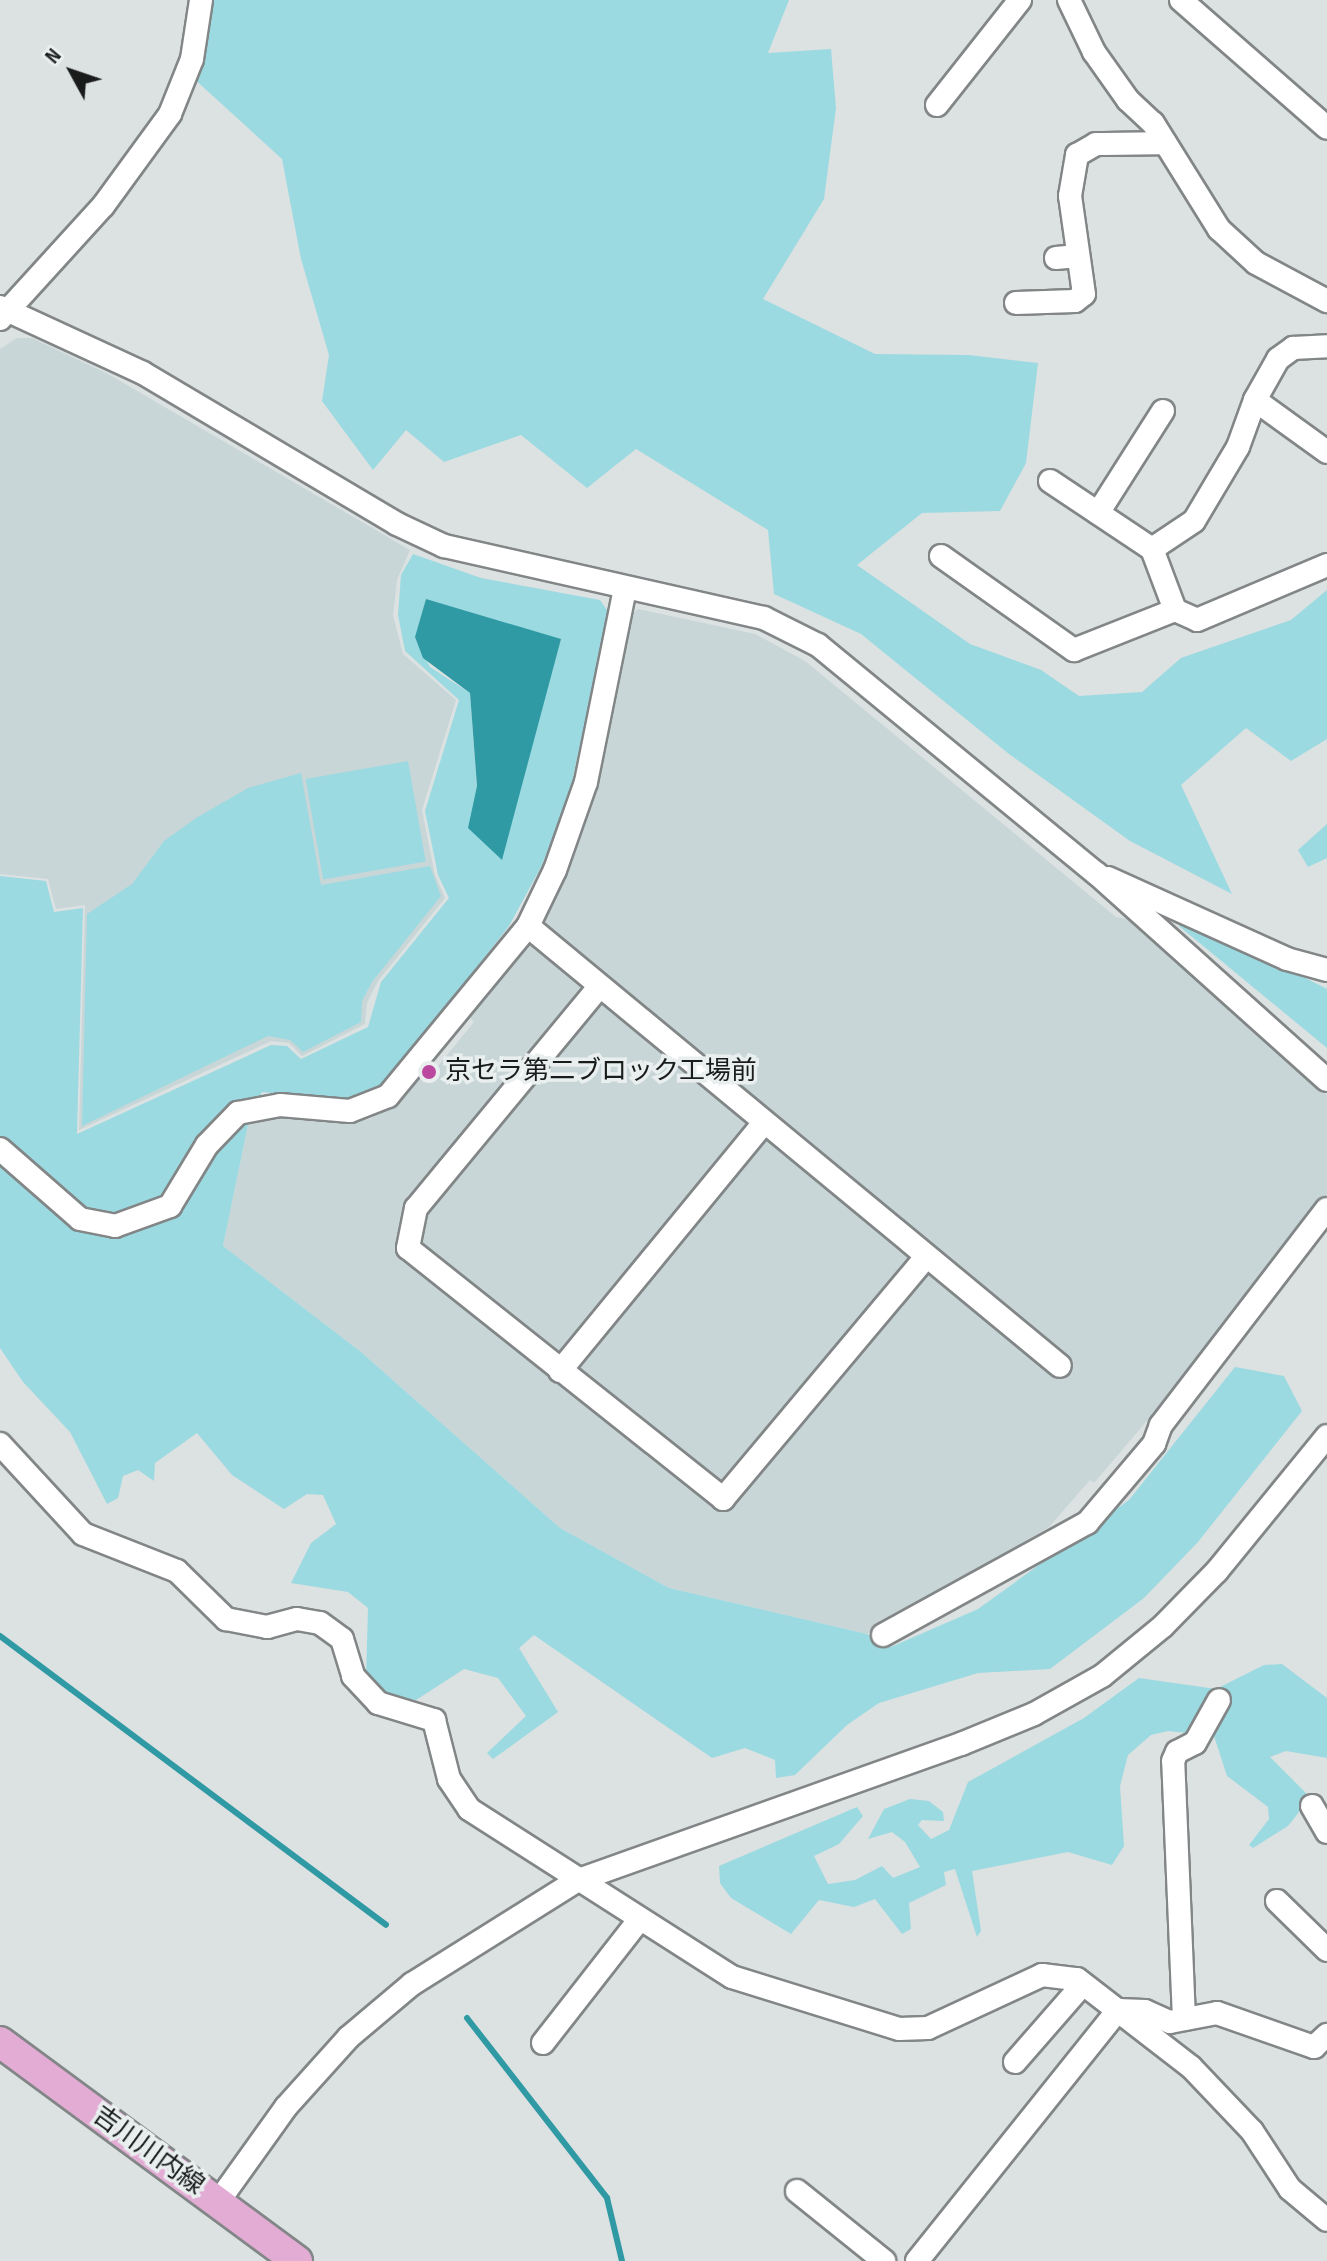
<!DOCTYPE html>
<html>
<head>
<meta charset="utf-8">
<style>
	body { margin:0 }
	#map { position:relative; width:1327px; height:2261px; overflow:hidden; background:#dce1e2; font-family:"Sofia Sans Condensed","Noto Sans JP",sans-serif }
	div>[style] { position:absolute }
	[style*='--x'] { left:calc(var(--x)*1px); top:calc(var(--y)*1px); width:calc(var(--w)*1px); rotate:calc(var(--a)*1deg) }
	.built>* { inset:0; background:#c8d6d8 }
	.green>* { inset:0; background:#9cdae1; transform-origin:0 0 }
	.water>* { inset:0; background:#309aa4 }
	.stream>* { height:6px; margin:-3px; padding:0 3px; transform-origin:3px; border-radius:3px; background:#309aa4 }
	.roads { filter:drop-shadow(2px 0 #828687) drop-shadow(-2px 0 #828687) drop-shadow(0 2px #828687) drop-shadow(0 -2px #828687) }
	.minor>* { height:22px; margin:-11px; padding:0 11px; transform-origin:11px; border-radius:11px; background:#fff }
	.major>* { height:30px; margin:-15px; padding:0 15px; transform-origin:15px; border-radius:15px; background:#e3acd4 }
	.dots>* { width:22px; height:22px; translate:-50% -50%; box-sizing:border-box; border:4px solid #e9eeef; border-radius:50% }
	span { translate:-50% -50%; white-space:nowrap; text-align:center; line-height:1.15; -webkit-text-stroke:7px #e9eeef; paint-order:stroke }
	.poi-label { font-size:26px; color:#1a1c1c }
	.left { translate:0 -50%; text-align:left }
	.street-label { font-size:26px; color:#1a1c1c }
	.north { position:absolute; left:32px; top:32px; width:80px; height:80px; -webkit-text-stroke:6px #e9eeef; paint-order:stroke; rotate:310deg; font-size:22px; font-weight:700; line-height:32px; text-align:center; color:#1a1c1c }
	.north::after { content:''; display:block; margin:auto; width:28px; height:36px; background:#1a1c1c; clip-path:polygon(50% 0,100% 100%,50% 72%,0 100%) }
</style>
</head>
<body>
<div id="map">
	<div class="built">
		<div style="clip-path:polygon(17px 338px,32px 338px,108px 374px,410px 550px,397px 580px,393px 615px,403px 654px,456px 700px,422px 810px,435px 875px,445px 898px,378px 981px,367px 1003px,365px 1024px,302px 1056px,289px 1043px,271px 1041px,79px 1130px,85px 905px,56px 909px,48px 879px,0 874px,0 349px)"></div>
		<div style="clip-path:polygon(638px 609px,755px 634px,805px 661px,1116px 917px,1132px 920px,1327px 1095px,1327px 1194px,1232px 1321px,1094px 1483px,1090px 1480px,1049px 1527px,867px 1634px,669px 1588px,560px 1528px,361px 1352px,223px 1246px,249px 1120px,264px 1114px,340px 1123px,370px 1119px,397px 1104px,419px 1076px,426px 1081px,474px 1022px,469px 1017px,518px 957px,549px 904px,629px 617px)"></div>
	</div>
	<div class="green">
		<div style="clip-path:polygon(209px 0,789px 0,768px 53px,831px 49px,836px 108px,824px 199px,763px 299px,875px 354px,969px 355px,1038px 363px,1026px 463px,1000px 511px,922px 513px,857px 565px,970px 644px,1041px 670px,1079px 696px,1142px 692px,1181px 658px,1291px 620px,1327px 590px,1327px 739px,1291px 761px,1246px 728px,1181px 785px,1232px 894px,1130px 841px,1009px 754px,861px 634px,774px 594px,768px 530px,636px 449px,587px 488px,521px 435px,444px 462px,406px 430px,373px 470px,322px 401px,329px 355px,301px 259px,282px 159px,191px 76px,207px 43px)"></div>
		<div style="clip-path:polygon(evenodd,413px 554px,481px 578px,600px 600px,609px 613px,569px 795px,542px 865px,509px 926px,389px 1079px,371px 1093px,338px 1100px,262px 1092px,249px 1120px,223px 1246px,361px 1352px,560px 1528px,669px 1588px,867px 1634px,891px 1647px,978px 1609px,1129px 1500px,1235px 1367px,1284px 1376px,1302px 1411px,1198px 1542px,1144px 1598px,1050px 1669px,978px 1673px,879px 1703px,847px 1725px,795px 1775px,776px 1778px,775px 1760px,745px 1748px,712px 1758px,534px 1635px,519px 1648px,558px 1712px,493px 1759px,487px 1753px,526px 1716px,498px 1678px,464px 1669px,416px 1700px,382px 1697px,366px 1677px,368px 1608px,348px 1592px,291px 1583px,311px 1543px,336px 1524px,323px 1495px,307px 1494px,284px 1509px,232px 1475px,197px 1433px,155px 1463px,154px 1481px,138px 1470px,123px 1476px,118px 1498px,107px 1504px,70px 1432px,23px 1382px,0 1348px,0 876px,46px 881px,54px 912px,83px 908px,77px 1134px,271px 1045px,287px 1046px,301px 1059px,368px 1027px,381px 982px,449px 898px,438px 875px,425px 811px,459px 700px,405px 651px,398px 615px,401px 575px,413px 554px,415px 637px,561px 639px,477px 787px,470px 693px,430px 667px,415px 637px)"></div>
		<div style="left:408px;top:761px;width:102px;height:104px;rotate:80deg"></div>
		<div style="clip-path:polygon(301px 773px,321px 885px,430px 866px,441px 896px,372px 982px,362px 1001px,361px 1022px,303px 1052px,290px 1040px,268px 1036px,82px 1126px,87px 914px,132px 884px,164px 841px,196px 818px,248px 788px)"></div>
		<div style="clip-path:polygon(1327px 824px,1327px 858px,1308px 867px,1298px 850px)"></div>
		<div style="clip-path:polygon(1185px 917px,1327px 989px,1327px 1048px,1179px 926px)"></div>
		<div style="clip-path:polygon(1282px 1664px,1327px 1698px,1327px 1758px,1286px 1751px,1270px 1757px,1306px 1793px,1303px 1807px,1288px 1826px,1253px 1848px,1249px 1845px,1269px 1819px,1268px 1807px,1227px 1776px,1214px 1736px,1168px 1731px,1151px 1735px,1128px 1755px,1120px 1786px,1124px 1846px,1112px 1865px,1068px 1852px,972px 1871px,981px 1931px,977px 1937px,955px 1869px,944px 1872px,946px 1885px,909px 1903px,911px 1929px,902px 1934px,875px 1899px,854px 1907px,819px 1900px,791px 1934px,731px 1898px,720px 1883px,719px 1866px,857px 1807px,863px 1816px,839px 1844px,814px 1856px,828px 1884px,855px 1880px,882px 1866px,893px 1878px,920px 1867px,905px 1842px,892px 1832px,868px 1839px,884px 1809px,910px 1799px,929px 1801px,943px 1812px,944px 1821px,922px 1820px,918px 1825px,931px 1839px,949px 1830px,968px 1782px,1084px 1718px,1139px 1678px,1216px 1689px,1264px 1665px)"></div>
	</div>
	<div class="water">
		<div style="clip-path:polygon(426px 599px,561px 639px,502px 860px,468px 828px,477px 786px,470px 693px,423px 658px,415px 637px)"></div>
	</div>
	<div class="stream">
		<div style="--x:0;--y:1636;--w:482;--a:36.8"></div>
		<div style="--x:467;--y:2018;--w:228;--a:52.1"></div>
		<div style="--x:607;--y:2198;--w:65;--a:76.6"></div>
	</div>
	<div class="roads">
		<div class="minor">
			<div style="--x:1069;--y:0;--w:58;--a:64.3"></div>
			<div style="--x:1094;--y:52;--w:59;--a:54.7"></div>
			<div style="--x:1128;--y:100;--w:34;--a:43"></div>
			<div style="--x:1153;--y:123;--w:125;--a:58.1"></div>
			<div style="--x:1219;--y:229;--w:50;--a:42.6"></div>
			<div style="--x:1256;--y:263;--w:81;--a:28.2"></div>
			<div style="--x:1181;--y:0;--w:194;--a:41.2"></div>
			<div style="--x:937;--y:105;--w:134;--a:-51.7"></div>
			<div style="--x:1056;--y:258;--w:22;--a:-5"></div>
			<div style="--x:1016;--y:303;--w:59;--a:-1.9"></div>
			<div style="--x:1075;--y:301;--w:11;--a:-38"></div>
			<div style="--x:1084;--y:294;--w:99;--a:-98.1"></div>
			<div style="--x:1070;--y:196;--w:42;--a:-80.3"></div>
			<div style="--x:1077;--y:155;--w:22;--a:-30"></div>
			<div style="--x:1096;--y:144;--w:69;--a:-0.8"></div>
			<div style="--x:0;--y:307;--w:157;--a:24.8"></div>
			<div style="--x:143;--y:373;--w:295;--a:30.7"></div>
			<div style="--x:397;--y:524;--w:52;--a:25.1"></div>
			<div style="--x:444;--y:546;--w:328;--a:12.7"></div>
			<div style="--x:764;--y:618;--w:60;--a:26.6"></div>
			<div style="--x:818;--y:645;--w:360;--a:39.4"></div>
			<div style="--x:1096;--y:873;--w:310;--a:41.9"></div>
			<div style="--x:0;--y:319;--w:153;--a:-47.7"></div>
			<div style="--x:103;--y:206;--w:114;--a:-53.9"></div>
			<div style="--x:170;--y:114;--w:59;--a:-68.2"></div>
			<div style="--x:192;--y:59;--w:60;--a:-81.3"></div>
			<div style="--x:1255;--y:400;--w:47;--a:-60.7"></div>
			<div style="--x:1278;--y:359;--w:19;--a:-36"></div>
			<div style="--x:1293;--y:348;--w:34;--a:-3"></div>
			<div style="--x:1050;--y:481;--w:123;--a:33.7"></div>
			<div style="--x:1152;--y:549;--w:65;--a:69.3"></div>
			<div style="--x:1175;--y:610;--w:24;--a:24"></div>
			<div style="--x:1197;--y:620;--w:141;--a:-22.9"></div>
			<div style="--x:1098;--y:513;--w:121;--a:-57.5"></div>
			<div style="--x:1152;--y:549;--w:50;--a:-33.7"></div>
			<div style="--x:1194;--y:521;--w:86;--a:-59.3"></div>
			<div style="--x:1238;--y:447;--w:50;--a:-70.1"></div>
			<div style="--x:1255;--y:400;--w:89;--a:35.8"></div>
			<div style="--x:941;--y:556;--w:163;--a:35.3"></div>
			<div style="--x:1074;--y:650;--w:109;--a:-21.6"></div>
			<div style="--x:1108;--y:878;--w:196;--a:24.3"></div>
			<div style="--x:1287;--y:959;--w:41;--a:15.4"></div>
			<div style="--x:528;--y:926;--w:690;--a:39.59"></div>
			<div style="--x:599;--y:987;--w:287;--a:129.6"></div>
			<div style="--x:416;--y:1208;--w:41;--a:101.3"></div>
			<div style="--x:408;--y:1248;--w:403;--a:38.5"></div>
			<div style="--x:723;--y:1499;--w:316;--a:-50"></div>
			<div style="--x:0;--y:1149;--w:106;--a:41.2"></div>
			<div style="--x:80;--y:1219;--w:36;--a:11"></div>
			<div style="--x:115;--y:1226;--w:59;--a:-20"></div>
			<div style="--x:170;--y:1206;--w:71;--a:-58.8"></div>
			<div style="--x:207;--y:1145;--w:45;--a:-45.9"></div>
			<div style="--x:238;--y:1113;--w:43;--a:-10.8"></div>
			<div style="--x:280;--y:1105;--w:70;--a:4.9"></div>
			<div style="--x:350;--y:1111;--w:41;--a:-21.5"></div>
			<div style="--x:388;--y:1096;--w:220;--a:-50.5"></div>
			<div style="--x:528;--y:926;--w:62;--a:-64.3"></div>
			<div style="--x:555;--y:870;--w:93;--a:-70.6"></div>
			<div style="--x:586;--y:782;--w:197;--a:-78.6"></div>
			<div style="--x:560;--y:1371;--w:321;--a:-50.6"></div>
			<div style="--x:0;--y:1444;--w:122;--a:47.3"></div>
			<div style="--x:83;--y:1534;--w:101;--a:21.5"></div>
			<div style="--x:177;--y:1571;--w:69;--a:44.4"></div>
			<div style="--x:226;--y:1619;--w:42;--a:11"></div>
			<div style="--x:267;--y:1627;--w:31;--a:-15"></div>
			<div style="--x:297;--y:1619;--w:23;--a:10"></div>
			<div style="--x:320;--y:1623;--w:27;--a:36"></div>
			<div style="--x:342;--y:1639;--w:39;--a:73"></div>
			<div style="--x:353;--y:1676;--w:37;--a:47"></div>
			<div style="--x:378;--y:1703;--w:59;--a:16.9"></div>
			<div style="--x:434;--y:1720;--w:61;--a:75.7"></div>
			<div style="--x:449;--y:1779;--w:36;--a:56"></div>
			<div style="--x:469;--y:1809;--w:312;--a:32.6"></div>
			<div style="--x:732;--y:1977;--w:175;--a:17.3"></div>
			<div style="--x:899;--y:2029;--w:29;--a:-2"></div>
			<div style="--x:928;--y:2028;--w:126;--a:-24.9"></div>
			<div style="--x:1042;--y:1975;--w:35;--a:7"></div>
			<div style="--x:1077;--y:1979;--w:144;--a:37.7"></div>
			<div style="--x:1191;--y:2067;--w:88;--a:46.4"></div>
			<div style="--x:1252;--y:2131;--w:69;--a:56.8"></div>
			<div style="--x:1290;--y:2189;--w:48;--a:40"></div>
			<div style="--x:883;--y:1635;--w:233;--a:-28.8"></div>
			<div style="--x:1087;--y:1523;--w:104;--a:-49.7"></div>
			<div style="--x:1154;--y:1444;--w:20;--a:-70"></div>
			<div style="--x:1161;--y:1425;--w:272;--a:-52.5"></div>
			<div style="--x:1312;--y:1806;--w:30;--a:60"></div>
			<div style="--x:1277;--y:1901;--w:70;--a:44.4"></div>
			<div style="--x:1118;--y:2010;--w:27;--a:2"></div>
			<div style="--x:1145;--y:2011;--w:27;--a:24"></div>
			<div style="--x:1170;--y:2022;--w:48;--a:-10.8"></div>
			<div style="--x:1217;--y:2013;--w:103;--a:19.3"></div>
			<div style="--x:1314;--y:2047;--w:18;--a:-43"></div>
			<div style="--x:1184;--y:2019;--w:258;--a:-92.4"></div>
			<div style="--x:1173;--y:1761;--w:10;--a:-66"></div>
			<div style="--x:1177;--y:1752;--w:20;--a:-27"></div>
			<div style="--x:1195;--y:1743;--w:49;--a:-60.8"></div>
			<div style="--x:543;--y:2043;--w:156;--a:-52"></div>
			<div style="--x:1015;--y:2062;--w:103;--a:-48.9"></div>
			<div style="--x:797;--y:2191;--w:112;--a:38.8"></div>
			<div style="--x:218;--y:2202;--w:117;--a:-54.4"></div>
			<div style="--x:286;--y:2107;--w:94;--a:-48"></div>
			<div style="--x:349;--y:2037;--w:82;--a:-40.1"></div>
			<div style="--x:412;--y:1984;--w:194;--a:-32.1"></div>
			<div style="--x:576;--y:1881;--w:409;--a:-19.6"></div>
			<div style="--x:961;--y:1744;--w:79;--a:-22.3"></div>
			<div style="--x:1034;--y:1714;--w:78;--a:-29.2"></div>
			<div style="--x:1102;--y:1676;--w:79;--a:-39.3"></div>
			<div style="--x:1163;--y:1626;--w:77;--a:-45.5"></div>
			<div style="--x:1217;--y:1571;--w:174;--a:-50.8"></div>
			<div style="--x:917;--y:2261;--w:322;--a:-51.3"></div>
		</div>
		<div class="major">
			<div style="--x:0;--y:2042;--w:369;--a:36.4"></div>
		</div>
	</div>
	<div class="dots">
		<div style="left:429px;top:1072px;background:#bb479f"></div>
	</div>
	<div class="poi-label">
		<span class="left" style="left:445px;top:1072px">京セラ第二ブロック工場前</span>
	</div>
	<div class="street-label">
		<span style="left:148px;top:2151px;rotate:36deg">吉川川内線</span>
	</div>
	<div class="north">N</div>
</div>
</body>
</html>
